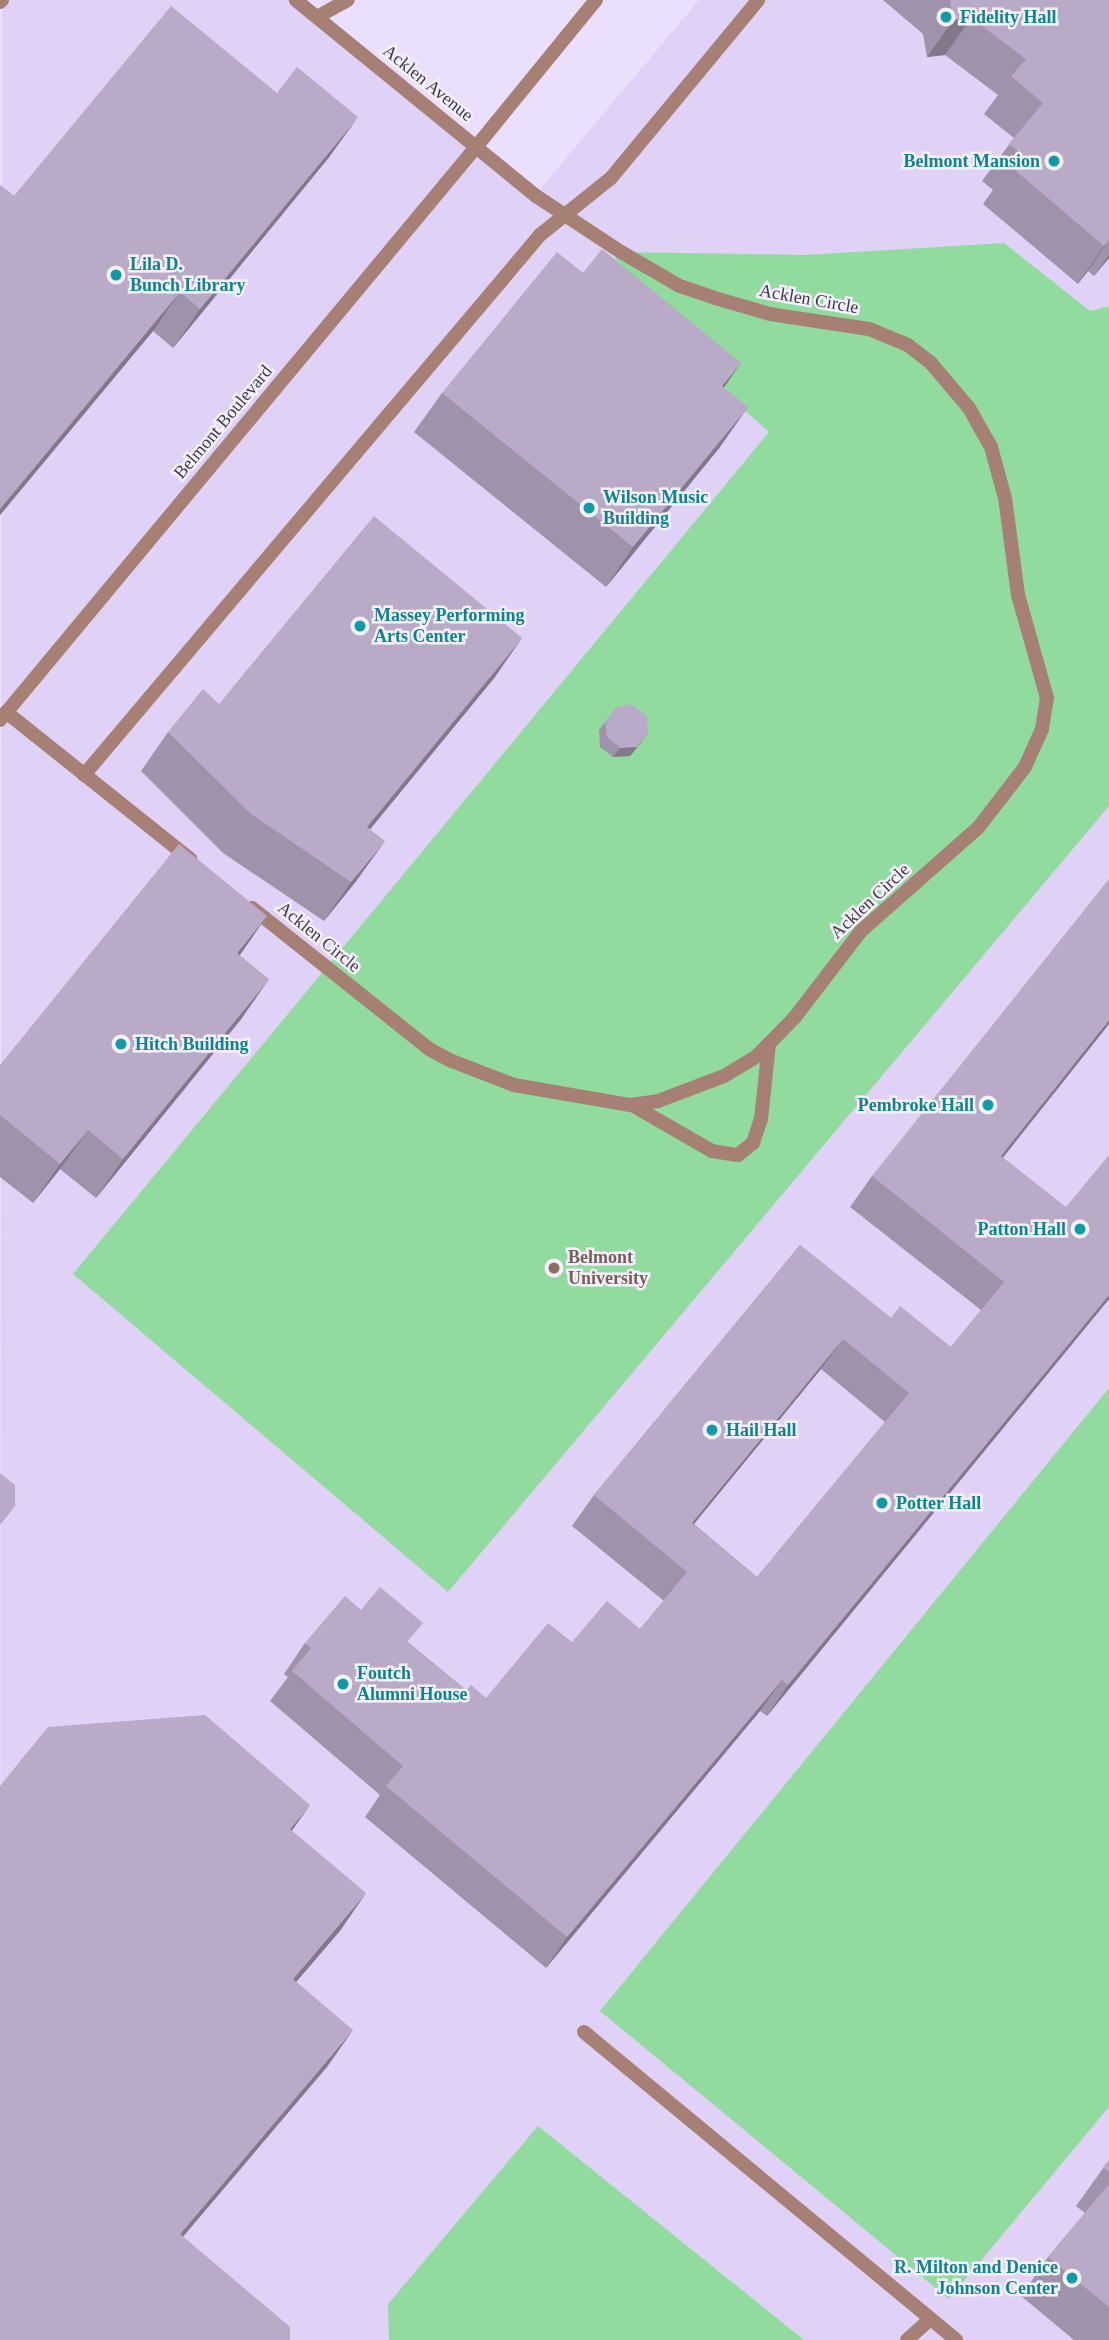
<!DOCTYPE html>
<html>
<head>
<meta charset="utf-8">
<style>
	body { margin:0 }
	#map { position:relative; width:1109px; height:2340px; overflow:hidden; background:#ebdffe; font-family:"Times New Roman",serif }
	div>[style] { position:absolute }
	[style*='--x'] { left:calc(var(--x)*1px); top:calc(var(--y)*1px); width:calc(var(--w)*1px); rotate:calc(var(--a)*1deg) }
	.built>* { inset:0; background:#e0d1f7 }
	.green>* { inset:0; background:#92db9f }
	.service>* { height:14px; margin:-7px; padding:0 7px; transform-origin:7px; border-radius:7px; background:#a68074 }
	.minor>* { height:14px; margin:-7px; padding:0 7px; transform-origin:7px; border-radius:7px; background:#a68074 }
	.tertiary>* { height:14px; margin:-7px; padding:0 7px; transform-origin:7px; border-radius:7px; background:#a68074 }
	.wall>* { inset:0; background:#9f92ab }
	.shaded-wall>* { inset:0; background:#82778b }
	.building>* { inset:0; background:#b9aac7 }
	.dots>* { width:19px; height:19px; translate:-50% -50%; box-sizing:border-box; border:4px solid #f5f0fd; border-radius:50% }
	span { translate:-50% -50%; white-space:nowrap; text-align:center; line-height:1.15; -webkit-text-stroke:5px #f5f0fd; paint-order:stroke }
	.culture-label { font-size:18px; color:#0d838f; font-weight:700 }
	.left { translate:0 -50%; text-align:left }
	.right { translate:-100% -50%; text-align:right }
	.street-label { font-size:18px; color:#3d3844 }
	.education-label { font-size:18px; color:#785e54; font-weight:700 }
</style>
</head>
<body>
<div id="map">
	<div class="built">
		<div style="clip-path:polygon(2px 0,296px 0,535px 195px,699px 0,1109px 0,1109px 2340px,0 2340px)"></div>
	</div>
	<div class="green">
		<div style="clip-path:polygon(1004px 243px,1090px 311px,1109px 306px,1109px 806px,448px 1592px,73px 1274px,769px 432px,596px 280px,621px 252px,805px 255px)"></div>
		<div style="clip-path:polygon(1109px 1388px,1109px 2107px,949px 2299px,600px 2011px)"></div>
		<div style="clip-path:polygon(538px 2126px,804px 2340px,389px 2340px,388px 2304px)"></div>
	</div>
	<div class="service">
		<div style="--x:0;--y:2;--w:3;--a:-45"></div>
		<div style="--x:317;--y:17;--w:35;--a:-29"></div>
		<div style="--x:476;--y:147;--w:190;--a:-50.8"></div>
		<div style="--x:84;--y:775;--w:707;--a:-49.82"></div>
		<div style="--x:540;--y:235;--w:91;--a:-38.8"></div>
		<div style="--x:611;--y:178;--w:231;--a:-50.4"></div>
	</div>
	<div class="minor">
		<div style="--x:6;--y:712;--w:236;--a:38.6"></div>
		<div style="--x:252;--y:908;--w:226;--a:38.5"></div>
		<div style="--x:429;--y:1049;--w:26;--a:28"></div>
		<div style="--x:452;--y:1061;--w:66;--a:21.2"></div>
		<div style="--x:514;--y:1085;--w:118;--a:9.8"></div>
		<div style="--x:630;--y:1105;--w:28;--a:-8"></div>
		<div style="--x:658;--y:1101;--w:71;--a:-20.7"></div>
		<div style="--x:724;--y:1076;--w:39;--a:-31"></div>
		<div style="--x:757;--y:1056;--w:54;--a:-45.7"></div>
		<div style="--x:795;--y:1017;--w:108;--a:-52.5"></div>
		<div style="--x:861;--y:931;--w:156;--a:-41.4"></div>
		<div style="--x:978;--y:828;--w:77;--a:-52.4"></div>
		<div style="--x:1025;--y:767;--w:42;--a:-65.9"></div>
		<div style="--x:1042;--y:729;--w:31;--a:-81"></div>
		<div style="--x:1047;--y:698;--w:107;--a:-105.7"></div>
		<div style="--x:1018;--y:595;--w:98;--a:-97.6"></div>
		<div style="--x:1005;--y:498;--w:53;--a:-105.4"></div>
		<div style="--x:991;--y:447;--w:45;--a:-119.4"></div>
		<div style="--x:969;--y:408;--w:59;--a:-130.2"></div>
		<div style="--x:931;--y:363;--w:29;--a:-142"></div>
		<div style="--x:908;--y:345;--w:42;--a:-157.7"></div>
		<div style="--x:869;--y:329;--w:100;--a:-171.4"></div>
		<div style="--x:770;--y:314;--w:57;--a:-163.8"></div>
		<div style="--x:715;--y:298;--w:39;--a:-161"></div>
		<div style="--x:678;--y:285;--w:66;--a:-149.9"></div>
		<div style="--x:621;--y:252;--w:102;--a:-146.6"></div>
		<div style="--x:536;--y:196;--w:310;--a:-140.8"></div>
		<div style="--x:632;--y:1105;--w:92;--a:29.9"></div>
		<div style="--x:712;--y:1151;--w:26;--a:9"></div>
		<div style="--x:738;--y:1155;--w:19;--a:-39"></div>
		<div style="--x:753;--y:1143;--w:25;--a:-72"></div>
		<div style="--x:761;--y:1119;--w:75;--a:-83.9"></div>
		<div style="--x:584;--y:2032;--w:483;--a:39.6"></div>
		<div style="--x:907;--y:2340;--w:31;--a:-42"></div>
	</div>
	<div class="tertiary">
		<div style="--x:0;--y:720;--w:745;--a:-50.28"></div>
	</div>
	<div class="wall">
		<div style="clip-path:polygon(883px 0,1109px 0,1109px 258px,1094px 276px,1088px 271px,1078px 284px,983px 204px,993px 190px,982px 181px,1014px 138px,984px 114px,998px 95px,945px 55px,927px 57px,923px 34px)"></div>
		<div style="clip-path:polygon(330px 156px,173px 348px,153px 331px,0 515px,0 185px,14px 196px)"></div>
		<div style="clip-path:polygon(724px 387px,720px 447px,606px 587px,414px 432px,442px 393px)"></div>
		<div style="clip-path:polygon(495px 677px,370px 829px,357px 880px,324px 921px,223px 853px,141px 771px,168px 732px,219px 704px)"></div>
		<div style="clip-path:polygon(616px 708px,642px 742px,630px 756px,613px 757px,600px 747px,599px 730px)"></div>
		<div style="clip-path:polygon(240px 955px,242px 1018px,96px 1198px,60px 1169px,33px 1203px,0 1177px,0 1065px)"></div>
		<div style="clip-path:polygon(evenodd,1109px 1024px,1003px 1158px,1109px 1299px,767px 1716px,760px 1711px,546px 1968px,365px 1817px,380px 1795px,270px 1701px,288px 1677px,284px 1674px,305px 1643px,361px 1610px,409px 1643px,466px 1690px,486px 1698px,572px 1642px,640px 1629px,664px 1601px,572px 1526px,594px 1495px,800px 1245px,891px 1318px,951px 1347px,981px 1310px,850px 1207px,872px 1176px,1109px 1024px,821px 1369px,885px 1422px,757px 1577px,694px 1524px,821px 1369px)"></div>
		<div style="clip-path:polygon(1109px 2160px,1109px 2340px,1074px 2340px,1021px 2296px,1048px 2257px,1085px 2213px,1076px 2206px)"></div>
	</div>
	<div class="shaded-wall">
		<div style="clip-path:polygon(971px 18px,945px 55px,927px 57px,953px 20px)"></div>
		<div style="clip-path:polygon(358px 117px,330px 156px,173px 348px,200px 309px)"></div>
		<div style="clip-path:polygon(1109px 240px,1088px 271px,1078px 284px,1104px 246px)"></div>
		<div style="clip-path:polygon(1109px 255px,1109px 258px,1094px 276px)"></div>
		<div style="clip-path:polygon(180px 292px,153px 331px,0 515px,0 509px)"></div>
		<div style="clip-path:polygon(741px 363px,714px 402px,722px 386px)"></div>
		<div style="clip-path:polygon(748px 407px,720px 447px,606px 587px,633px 547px)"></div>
		<div style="clip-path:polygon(522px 638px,495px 677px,340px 866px,367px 827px)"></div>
		<div style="clip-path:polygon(648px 733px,630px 756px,613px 757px,620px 748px)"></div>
		<div style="clip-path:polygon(385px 841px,357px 880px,324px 921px,351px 882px)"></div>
		<div style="clip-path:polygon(267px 916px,240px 955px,209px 992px,237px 953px)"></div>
		<div style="clip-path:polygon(269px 979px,242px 1018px,96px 1198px,123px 1159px)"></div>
		<div style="clip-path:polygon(1109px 1020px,1109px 1024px,979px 1187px,1001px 1156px)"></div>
		<div style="clip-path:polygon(88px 1130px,60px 1169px,33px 1203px,60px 1164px)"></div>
		<div style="clip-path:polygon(1109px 1295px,1109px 1299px,767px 1716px,788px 1685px)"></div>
		<div style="clip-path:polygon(843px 1339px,821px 1369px,670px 1553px,692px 1523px)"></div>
		<div style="clip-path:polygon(782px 1680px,760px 1711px,546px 1968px,567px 1937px)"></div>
		<div style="clip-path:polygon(310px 1805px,284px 1842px,290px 1829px)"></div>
		<div style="clip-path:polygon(366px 1893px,340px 1931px,267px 2016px,293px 1979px)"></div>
		<div style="clip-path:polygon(353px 2030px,327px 2067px,154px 2271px,180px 2234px)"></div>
	</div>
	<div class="building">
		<div style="clip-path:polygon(950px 0,1109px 0,1109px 240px,1104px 246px,1010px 166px,1020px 153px,1009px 144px,1043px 103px,1011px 76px,1026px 59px,971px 18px,953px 20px)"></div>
		<div style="clip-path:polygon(171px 6px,277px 93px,297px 67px,358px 117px,200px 309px,180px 292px,0 509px,0 185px,14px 196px)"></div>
		<div style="clip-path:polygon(602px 249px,741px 363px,722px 386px,748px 407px,633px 547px,442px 393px,557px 252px,583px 273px)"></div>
		<div style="clip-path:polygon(374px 516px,522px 638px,367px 827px,385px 841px,351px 882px,251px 814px,168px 732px,203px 689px,219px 704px)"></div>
		<div style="clip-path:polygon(631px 704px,647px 716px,648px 733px,637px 747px,620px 748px,607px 737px,605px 721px,616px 708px)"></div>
		<div style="clip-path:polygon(179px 844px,267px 916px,237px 953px,269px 979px,123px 1159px,88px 1130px,60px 1164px,0 1115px,0 1065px)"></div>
		<div style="clip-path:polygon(evenodd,1109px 879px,1109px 1020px,1001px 1156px,1066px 1207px,1109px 1155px,1109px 1295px,788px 1685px,782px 1680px,567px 1937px,386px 1786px,403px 1766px,292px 1671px,311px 1648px,305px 1643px,345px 1596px,361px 1610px,380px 1587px,423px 1623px,407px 1642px,466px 1690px,471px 1685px,486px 1698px,548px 1623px,572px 1642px,607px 1601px,640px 1629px,687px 1572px,594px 1495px,800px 1245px,891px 1318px,900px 1306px,951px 1347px,1004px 1282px,872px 1176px,1109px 879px,843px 1339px,909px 1393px,757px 1577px,692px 1523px,843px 1339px)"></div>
		<div style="clip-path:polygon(0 1473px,15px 1485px,15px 1506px,0 1525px)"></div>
		<div style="clip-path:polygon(205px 1715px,310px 1805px,290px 1829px,366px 1893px,293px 1979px,353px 2030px,180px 2234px,290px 2327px,290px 2340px,0 2340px,0 1786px,48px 1727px)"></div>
		<div style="clip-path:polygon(1109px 2160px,1109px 2172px,1103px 2167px)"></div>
		<div style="clip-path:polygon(1109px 2184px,1109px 2307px,1048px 2257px)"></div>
	</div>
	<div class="dots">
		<div style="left:946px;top:17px;background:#0f9aa8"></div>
		<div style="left:1054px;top:161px;background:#0f9aa8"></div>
		<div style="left:116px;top:275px;background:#0f9aa8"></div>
		<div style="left:589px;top:508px;background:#0f9aa8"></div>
		<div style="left:360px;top:626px;background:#0f9aa8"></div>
		<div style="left:121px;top:1044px;background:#0f9aa8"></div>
		<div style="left:988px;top:1105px;background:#0f9aa8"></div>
		<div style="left:1080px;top:1229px;background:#0f9aa8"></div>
		<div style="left:554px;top:1268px;background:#8d6e63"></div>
		<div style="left:712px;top:1430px;background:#0f9aa8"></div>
		<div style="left:882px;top:1503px;background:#0f9aa8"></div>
		<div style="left:343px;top:1684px;background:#0f9aa8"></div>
		<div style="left:1072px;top:2278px;background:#0f9aa8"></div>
	</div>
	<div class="culture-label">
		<span class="left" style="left:960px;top:17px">Fidelity Hall</span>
		<span class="right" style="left:1040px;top:161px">Belmont Mansion</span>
		<span class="left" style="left:130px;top:275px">Lila D.<br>Bunch Library</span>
		<span class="left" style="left:603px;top:508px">Wilson Music<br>Building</span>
		<span class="left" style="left:374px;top:626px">Massey Performing<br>Arts Center</span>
		<span class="left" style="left:135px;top:1044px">Hitch Building</span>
		<span class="right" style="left:974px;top:1105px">Pembroke Hall</span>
		<span class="right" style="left:1066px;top:1229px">Patton Hall</span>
		<span class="left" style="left:726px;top:1430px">Hail Hall</span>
		<span class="left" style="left:896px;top:1503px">Potter Hall</span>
		<span class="left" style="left:357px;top:1684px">Foutch<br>Alumni House</span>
		<span class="right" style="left:1058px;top:2278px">R. Milton and Denice<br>Johnson Center</span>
	</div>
	<div class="street-label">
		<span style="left:428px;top:83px;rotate:39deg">Acklen Avenue</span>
		<span style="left:809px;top:299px;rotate:10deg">Acklen Circle</span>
		<span style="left:223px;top:422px;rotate:-50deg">Belmont Boulevard</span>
		<span style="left:870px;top:901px;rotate:-43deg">Acklen Circle</span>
		<span style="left:319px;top:937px;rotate:39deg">Acklen Circle</span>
	</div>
	<div class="education-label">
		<span class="left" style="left:568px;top:1268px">Belmont<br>University</span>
	</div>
</div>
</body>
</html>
